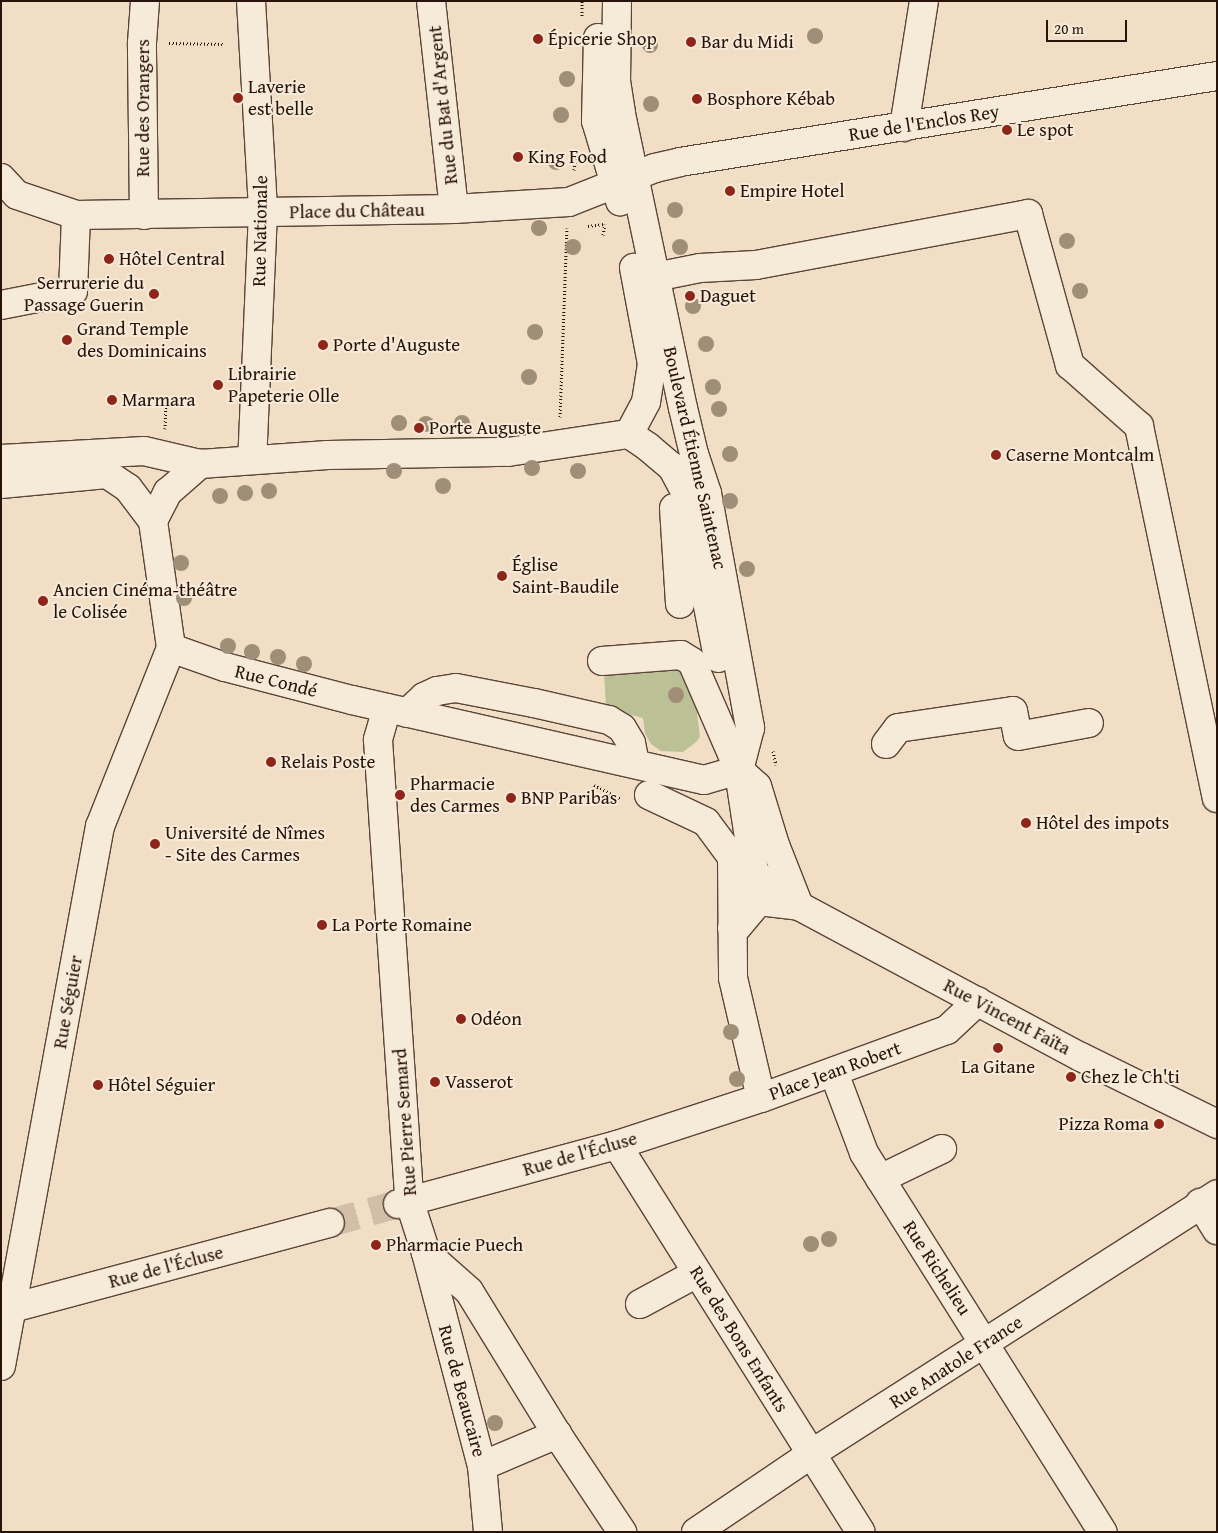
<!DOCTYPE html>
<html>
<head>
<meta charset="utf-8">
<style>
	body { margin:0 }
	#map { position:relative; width:1218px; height:1533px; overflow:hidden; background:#f1dec4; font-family:"Gentium Book Plus",serif }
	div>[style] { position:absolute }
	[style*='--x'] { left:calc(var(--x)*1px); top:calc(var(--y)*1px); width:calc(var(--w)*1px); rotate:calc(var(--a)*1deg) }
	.green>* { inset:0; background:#bbc194 }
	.minor-tunnel>* { height:28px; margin-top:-14px; transform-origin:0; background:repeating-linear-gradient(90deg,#d3bfa8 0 28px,transparent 0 42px) }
	.path>* { height:3px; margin-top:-1.5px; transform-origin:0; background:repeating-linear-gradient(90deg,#291209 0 1px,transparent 0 3.5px) }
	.roads { filter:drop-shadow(1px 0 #5b4538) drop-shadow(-1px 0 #5b4538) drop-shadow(0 1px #5b4538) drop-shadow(0 -1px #5b4538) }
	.minor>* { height:28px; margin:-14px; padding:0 14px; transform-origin:14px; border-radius:14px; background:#f6ead9 }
	.trees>* { width:16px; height:16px; margin:-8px; border-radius:50%; background:#9f8f78 }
	.dots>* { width:14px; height:14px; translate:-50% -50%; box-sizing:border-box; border:2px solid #f6ead9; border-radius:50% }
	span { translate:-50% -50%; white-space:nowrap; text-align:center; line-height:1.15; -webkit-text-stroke:4px #f6ead9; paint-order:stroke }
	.poi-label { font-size:19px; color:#291209 }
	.left { translate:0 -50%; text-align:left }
	.right { translate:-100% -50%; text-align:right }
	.street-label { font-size:19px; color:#291209 }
	.frame { position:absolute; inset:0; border:2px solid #291209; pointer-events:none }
	.scale { position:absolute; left:1046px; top:20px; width:81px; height:22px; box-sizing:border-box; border:2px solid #291209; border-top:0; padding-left:6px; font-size:15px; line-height:18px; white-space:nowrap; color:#291209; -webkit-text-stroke:4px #f6ead9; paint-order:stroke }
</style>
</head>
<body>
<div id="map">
	<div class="green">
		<div style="clip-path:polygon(684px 668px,700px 709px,697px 713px,700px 737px,696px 742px,683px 752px,661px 751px,651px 744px,645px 733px,643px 718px,606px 708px,604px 672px)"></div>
	</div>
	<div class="minor-tunnel">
		<div style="--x:330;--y:1223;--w:71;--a:-15.6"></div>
	</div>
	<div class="path">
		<div style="--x:582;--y:1;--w:15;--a:90"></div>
		<div style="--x:169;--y:43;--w:56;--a:1"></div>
		<div style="--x:574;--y:170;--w:14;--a:-82"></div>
		<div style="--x:588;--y:226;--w:16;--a:-7"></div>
		<div style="--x:603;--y:235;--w:11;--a:-80"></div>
		<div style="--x:560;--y:417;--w:189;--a:-87.9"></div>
		<div style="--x:165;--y:429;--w:24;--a:-88"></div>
		<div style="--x:773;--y:751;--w:14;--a:78"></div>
		<div style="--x:594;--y:785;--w:31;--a:27"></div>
	</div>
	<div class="roads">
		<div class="minor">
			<div style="--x:251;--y:1;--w:211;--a:86.7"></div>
			<div style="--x:263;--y:212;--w:248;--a:92.5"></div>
			<div style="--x:431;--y:1;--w:209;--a:83.7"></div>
			<div style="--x:617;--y:1;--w:80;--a:90.7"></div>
			<div style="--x:616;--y:81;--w:33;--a:81"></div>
			<div style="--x:621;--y:114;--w:300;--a:78.1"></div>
			<div style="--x:683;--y:408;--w:47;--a:76.6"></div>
			<div style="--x:694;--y:454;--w:41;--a:71.6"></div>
			<div style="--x:707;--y:493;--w:239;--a:79.6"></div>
			<div style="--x:750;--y:728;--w:43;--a:104.7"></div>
			<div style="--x:598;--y:38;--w:83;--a:91.4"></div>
			<div style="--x:596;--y:121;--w:84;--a:73.3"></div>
			<div style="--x:904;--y:127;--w:128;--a:-81"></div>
			<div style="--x:1;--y:178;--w:23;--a:47"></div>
			<div style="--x:17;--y:195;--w:62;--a:18.7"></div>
			<div style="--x:76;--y:215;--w:378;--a:-0.9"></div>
			<div style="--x:454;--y:209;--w:115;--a:-3.5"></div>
			<div style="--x:569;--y:202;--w:92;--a:-21.6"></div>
			<div style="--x:655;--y:168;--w:26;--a:-13"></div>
			<div style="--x:680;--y:162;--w:544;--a:-9.1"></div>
			<div style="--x:144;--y:215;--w:172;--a:-90.7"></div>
			<div style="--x:142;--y:43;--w:42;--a:-85.9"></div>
			<div style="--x:655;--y:277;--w:46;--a:-11.3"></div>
			<div style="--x:700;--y:268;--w:56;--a:-3.1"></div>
			<div style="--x:756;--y:265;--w:277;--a:-10.6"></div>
			<div style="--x:1028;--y:214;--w:157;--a:74.5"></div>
			<div style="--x:1070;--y:365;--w:92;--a:41.5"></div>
			<div style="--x:1139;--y:426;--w:380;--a:78.2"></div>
			<div style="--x:1;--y:305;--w:73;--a:-11"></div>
			<div style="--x:73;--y:291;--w:76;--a:-87.7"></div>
			<div style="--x:629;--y:434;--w:23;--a:34"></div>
			<div style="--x:648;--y:447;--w:31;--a:40"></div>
			<div style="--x:672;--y:467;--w:30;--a:62"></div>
			<div style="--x:686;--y:493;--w:168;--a:79"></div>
			<div style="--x:629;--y:434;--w:36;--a:-62"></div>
			<div style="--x:646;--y:402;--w:38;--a:-81"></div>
			<div style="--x:652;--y:364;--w:98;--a:-100.6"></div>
			<div style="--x:1;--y:459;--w:143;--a:-3.2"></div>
			<div style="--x:144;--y:451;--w:57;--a:13.1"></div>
			<div style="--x:200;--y:464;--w:128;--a:-4"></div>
			<div style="--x:328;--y:455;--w:180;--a:-1"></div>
			<div style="--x:508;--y:452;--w:122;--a:-8.5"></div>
			<div style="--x:1;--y:484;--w:106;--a:-5.4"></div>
			<div style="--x:107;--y:474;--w:25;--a:34"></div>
			<div style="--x:128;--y:488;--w:41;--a:52.9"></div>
			<div style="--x:153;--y:521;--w:128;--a:81.9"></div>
			<div style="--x:171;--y:648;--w:192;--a:111.7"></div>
			<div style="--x:100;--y:826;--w:549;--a:100.39"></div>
			<div style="--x:674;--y:508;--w:96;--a:86.4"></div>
			<div style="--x:153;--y:521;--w:33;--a:-63"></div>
			<div style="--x:168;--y:492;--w:43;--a:-41.2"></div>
			<div style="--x:171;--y:648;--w:57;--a:19.4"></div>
			<div style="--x:225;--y:667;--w:131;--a:14.6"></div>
			<div style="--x:352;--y:700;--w:361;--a:12.8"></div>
			<div style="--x:704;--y:780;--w:36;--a:-16"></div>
			<div style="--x:602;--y:661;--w:79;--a:-4.3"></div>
			<div style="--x:681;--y:655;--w:13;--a:32"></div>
			<div style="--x:692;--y:662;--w:118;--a:66.5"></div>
			<div style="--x:739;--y:770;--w:24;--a:42"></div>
			<div style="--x:757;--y:786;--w:62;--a:73"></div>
			<div style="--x:775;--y:845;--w:66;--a:68.5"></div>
			<div style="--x:387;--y:708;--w:33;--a:106"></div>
			<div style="--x:378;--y:740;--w:461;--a:86.1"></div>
			<div style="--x:409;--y:1200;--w:56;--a:72.2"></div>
			<div style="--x:426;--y:1253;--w:220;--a:75.3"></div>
			<div style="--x:482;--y:1466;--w:66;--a:84.8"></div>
			<div style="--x:407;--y:713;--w:23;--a:-43"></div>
			<div style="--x:424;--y:697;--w:14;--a:-25"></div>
			<div style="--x:437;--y:691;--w:19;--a:-9"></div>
			<div style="--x:456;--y:688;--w:79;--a:10.9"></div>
			<div style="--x:534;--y:703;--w:77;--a:12.8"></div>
			<div style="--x:609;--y:720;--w:15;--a:32"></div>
			<div style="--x:622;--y:728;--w:17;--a:59"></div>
			<div style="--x:631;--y:743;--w:21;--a:79"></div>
			<div style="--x:886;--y:744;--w:20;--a:-53"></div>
			<div style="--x:898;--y:728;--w:116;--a:-8.4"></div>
			<div style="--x:1013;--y:711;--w:25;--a:79"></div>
			<div style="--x:1018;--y:736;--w:72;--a:-10.4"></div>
			<div style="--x:736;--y:752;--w:134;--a:81.4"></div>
			<div style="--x:649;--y:795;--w:63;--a:25.3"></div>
			<div style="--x:706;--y:822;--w:44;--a:53.4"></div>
			<div style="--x:732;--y:857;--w:83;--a:36.2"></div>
			<div style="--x:799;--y:906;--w:320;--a:28.2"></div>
			<div style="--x:1081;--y:1057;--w:152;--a:26.2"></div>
			<div style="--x:732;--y:857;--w:121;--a:89.5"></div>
			<div style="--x:733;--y:978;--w:123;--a:76.9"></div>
			<div style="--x:761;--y:1098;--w:198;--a:-20.1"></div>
			<div style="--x:947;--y:1030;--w:42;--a:-43.1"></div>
			<div style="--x:732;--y:928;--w:6;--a:-18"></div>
			<div style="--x:738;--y:926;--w:33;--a:-50"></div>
			<div style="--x:759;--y:901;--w:34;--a:7"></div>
			<div style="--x:834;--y:1073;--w:85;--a:69.4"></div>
			<div style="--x:864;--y:1153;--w:448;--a:57.8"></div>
			<div style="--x:617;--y:1145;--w:457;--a:57.8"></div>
			<div style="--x:880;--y:1179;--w:69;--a:-25.8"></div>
			<div style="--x:1200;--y:1203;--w:32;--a:58"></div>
			<div style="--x:398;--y:1204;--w:227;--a:-15.1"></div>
			<div style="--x:617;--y:1145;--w:151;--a:-18.1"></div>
			<div style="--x:426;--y:1253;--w:57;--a:41.5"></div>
			<div style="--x:469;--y:1291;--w:168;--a:58.4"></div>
			<div style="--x:557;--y:1434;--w:118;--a:56.4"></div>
			<div style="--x:640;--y:1304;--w:65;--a:-28.5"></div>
			<div style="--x:1;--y:1306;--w:11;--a:10"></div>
			<div style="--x:12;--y:1308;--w:329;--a:-15"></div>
			<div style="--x:482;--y:1466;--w:82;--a:-23.1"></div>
			<div style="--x:696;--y:1532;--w:139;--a:-34.1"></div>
			<div style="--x:811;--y:1454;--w:482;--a:-32.6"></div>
		</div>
	</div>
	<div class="trees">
		<div style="left:815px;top:36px"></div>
		<div style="left:650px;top:45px"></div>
		<div style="left:567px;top:79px"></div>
		<div style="left:651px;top:104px"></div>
		<div style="left:561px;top:115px"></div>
		<div style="left:556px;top:162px"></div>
		<div style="left:675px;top:210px"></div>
		<div style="left:539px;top:228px"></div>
		<div style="left:1067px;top:241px"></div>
		<div style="left:573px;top:247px"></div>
		<div style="left:680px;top:247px"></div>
		<div style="left:1080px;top:291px"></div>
		<div style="left:693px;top:306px"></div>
		<div style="left:535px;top:332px"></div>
		<div style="left:706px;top:344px"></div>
		<div style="left:529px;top:377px"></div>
		<div style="left:713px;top:387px"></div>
		<div style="left:719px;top:409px"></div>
		<div style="left:399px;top:423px"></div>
		<div style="left:462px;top:423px"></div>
		<div style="left:426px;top:424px"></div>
		<div style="left:730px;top:454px"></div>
		<div style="left:532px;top:468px"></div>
		<div style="left:394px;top:471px"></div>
		<div style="left:578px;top:471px"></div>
		<div style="left:443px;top:486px"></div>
		<div style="left:269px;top:491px"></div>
		<div style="left:245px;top:493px"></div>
		<div style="left:220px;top:496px"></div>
		<div style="left:730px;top:501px"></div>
		<div style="left:181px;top:563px"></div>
		<div style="left:747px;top:569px"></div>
		<div style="left:184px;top:598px"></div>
		<div style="left:228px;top:646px"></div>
		<div style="left:252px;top:652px"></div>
		<div style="left:278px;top:657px"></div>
		<div style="left:304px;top:664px"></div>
		<div style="left:676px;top:695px"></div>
		<div style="left:731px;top:1032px"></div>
		<div style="left:737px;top:1079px"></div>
		<div style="left:829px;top:1239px"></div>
		<div style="left:811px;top:1244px"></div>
		<div style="left:495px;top:1423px"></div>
	</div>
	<div class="dots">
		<div style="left:538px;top:39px;background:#8f2418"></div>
		<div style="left:691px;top:42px;background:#8f2418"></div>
		<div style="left:238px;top:98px;background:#8f2418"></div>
		<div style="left:697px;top:99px;background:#8f2418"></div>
		<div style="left:1007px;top:130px;background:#8f2418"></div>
		<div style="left:518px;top:157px;background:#8f2418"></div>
		<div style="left:730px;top:191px;background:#8f2418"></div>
		<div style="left:109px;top:259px;background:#8f2418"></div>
		<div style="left:154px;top:294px;background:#8f2418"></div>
		<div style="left:690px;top:296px;background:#8f2418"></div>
		<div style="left:67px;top:340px;background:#8f2418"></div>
		<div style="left:323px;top:345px;background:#8f2418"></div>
		<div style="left:218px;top:385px;background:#8f2418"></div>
		<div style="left:112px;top:400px;background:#8f2418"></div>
		<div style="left:419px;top:428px;background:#8f2418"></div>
		<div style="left:996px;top:455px;background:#8f2418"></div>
		<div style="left:502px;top:576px;background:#8f2418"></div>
		<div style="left:43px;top:601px;background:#8f2418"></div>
		<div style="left:271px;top:762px;background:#8f2418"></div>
		<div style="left:400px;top:795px;background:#8f2418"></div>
		<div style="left:511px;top:798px;background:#8f2418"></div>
		<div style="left:1026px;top:823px;background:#8f2418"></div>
		<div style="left:155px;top:844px;background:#8f2418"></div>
		<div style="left:322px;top:925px;background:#8f2418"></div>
		<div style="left:461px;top:1019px;background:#8f2418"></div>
		<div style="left:998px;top:1048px;background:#8f2418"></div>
		<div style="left:1071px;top:1077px;background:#8f2418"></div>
		<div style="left:435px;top:1082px;background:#8f2418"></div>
		<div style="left:98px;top:1085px;background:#8f2418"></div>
		<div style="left:1159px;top:1124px;background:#8f2418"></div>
		<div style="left:376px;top:1245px;background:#8f2418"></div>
	</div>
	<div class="poi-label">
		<span class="left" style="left:548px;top:39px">Épicerie Shop</span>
		<span class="left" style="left:701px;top:42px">Bar du Midi</span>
		<span class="left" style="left:248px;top:98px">Laverie<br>est belle</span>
		<span class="left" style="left:707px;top:99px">Bosphore Kébab</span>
		<span class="left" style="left:1017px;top:130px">Le spot</span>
		<span class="left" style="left:528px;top:157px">King Food</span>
		<span class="left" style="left:740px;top:191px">Empire Hotel</span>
		<span class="left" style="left:119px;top:259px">Hôtel Central</span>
		<span class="right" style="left:144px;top:294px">Serrurerie du<br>Passage Guerin</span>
		<span class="left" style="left:700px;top:296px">Daguet</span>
		<span class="left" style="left:77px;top:340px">Grand Temple<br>des Dominicains</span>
		<span class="left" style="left:333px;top:345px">Porte d'Auguste</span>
		<span class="left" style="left:228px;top:385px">Librairie<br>Papeterie Olle</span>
		<span class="left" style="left:122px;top:400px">Marmara</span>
		<span class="left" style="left:429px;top:428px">Porte Auguste</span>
		<span class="left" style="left:1006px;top:455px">Caserne Montcalm</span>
		<span class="left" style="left:512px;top:576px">Église<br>Saint-Baudile</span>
		<span class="left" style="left:53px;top:601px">Ancien Cinéma-théâtre<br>le Colisée</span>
		<span class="left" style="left:281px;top:762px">Relais Poste</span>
		<span class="left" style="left:410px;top:795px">Pharmacie<br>des Carmes</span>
		<span class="left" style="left:521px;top:798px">BNP Paribas</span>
		<span class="left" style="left:1036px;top:823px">Hôtel des impots</span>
		<span class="left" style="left:165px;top:844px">Université de Nîmes<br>- Site des Carmes</span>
		<span class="left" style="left:332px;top:925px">La Porte Romaine</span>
		<span class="left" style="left:471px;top:1019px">Odéon</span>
		<span style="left:998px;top:1067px">La Gitane</span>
		<span class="left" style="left:1081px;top:1077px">Chez le Ch'ti</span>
		<span class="left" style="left:445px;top:1082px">Vasserot</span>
		<span class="left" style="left:108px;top:1085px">Hôtel Séguier</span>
		<span class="right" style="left:1149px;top:1124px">Pizza Roma</span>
		<span class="left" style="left:386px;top:1245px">Pharmacie Puech</span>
	</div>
	<div class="street-label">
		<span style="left:443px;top:105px;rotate:-96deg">Rue du Bat d'Argent</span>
		<span style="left:143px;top:108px;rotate:-90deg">Rue des Orangers</span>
		<span style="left:924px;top:123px;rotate:-9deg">Rue de l'Enclos Rey</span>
		<span style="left:357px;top:211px;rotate:-1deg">Place du Château</span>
		<span style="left:260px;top:231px;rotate:-89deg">Rue Nationale</span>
		<span style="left:695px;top:458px;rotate:77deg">Boulevard Étienne Saintenac</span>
		<span style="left:276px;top:681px;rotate:14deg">Rue Condé</span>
		<span style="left:68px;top:1002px;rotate:-80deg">Rue Séguier</span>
		<span style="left:1007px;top:1017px;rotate:28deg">Rue Vincent Faïta</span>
		<span style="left:835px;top:1071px;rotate:-20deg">Place Jean Robert</span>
		<span style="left:405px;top:1122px;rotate:-94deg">Rue Pierre Semard</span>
		<span style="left:580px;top:1154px;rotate:-16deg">Rue de l'Écluse</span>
		<span style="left:166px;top:1267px;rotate:-15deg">Rue de l'Écluse</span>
		<span style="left:937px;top:1268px;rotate:57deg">Rue Richelieu</span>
		<span style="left:739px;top:1339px;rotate:58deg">Rue des Bons Enfants</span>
		<span style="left:956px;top:1362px;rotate:-33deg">Rue Anatole France</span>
		<span style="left:462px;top:1391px;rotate:75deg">Rue de Beaucaire</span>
	</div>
	<div class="frame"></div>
	<div class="scale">20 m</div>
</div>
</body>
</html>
